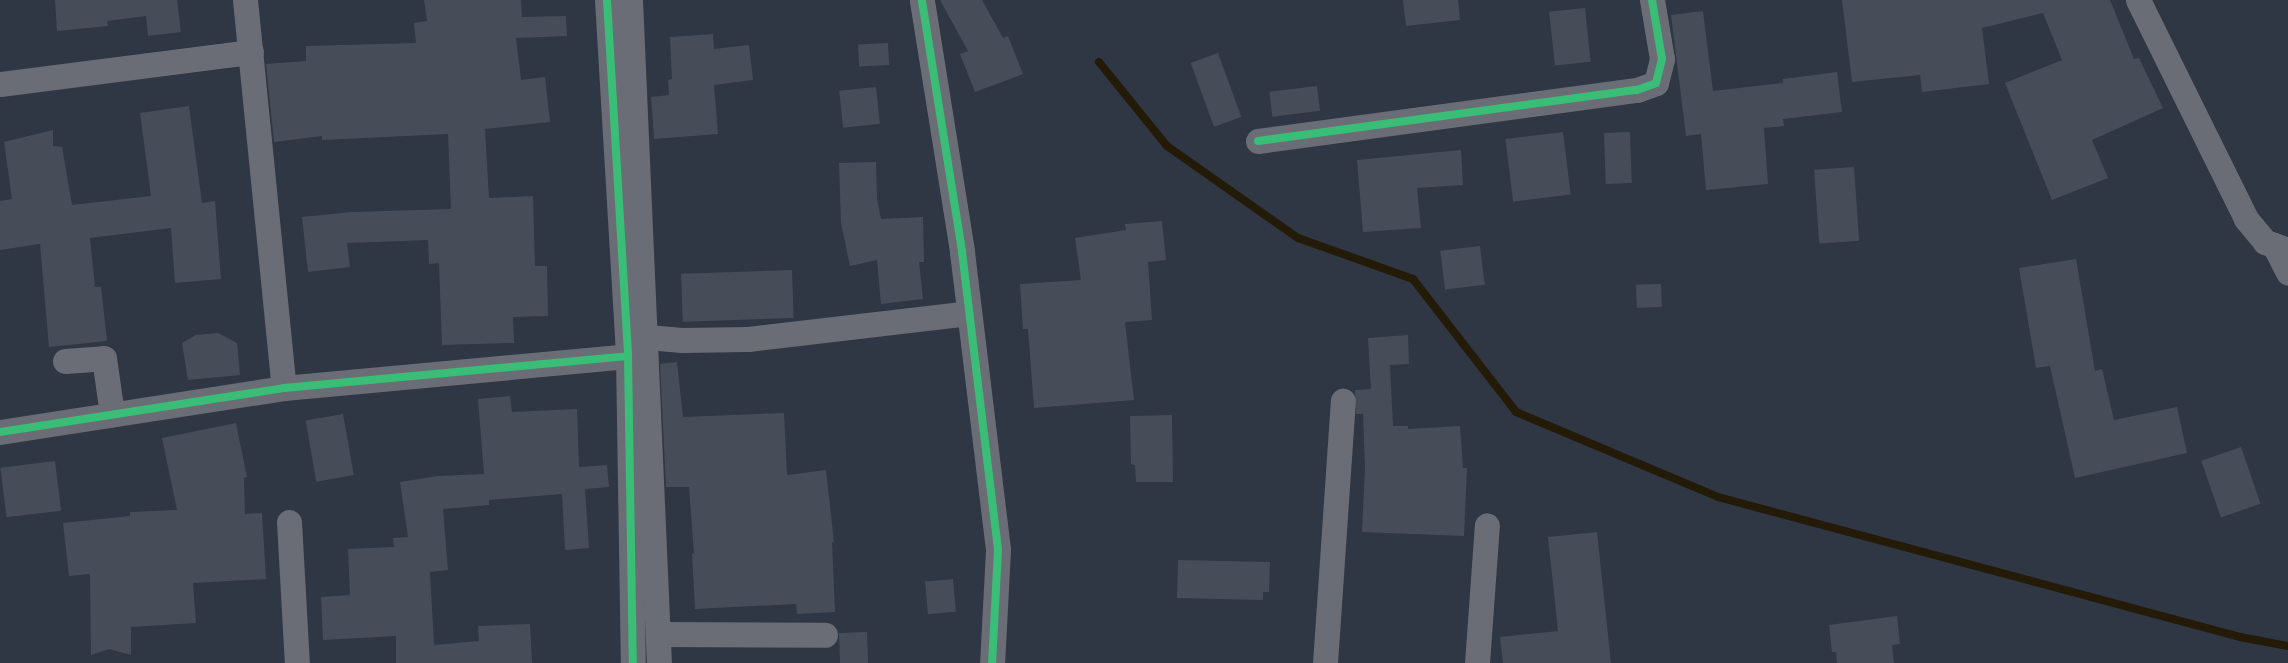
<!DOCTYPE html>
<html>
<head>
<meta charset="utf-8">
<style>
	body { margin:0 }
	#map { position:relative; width:2288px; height:663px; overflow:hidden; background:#2f3644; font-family:"Sofia Sans Condensed",sans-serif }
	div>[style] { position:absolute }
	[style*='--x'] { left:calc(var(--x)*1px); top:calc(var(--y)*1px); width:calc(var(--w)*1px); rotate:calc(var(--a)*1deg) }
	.stream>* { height:8px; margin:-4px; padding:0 4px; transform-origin:4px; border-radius:4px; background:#231b07 }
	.building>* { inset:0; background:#474d58; transform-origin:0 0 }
	.minor>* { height:25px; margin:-12.5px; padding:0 12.5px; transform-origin:12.5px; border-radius:12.5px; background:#6a6d75 }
	.cycleway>* { height:8px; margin:-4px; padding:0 4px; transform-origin:4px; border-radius:4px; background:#3abd76 }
	span { translate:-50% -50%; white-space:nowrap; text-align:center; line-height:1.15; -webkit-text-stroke:5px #27324c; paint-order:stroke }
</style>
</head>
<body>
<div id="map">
	<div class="stream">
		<div style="--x:1099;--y:62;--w:108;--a:51"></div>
		<div style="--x:1167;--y:146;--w:160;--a:35.1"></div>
		<div style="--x:1298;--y:238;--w:122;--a:19.6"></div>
		<div style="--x:1413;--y:279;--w:168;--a:52.2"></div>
		<div style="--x:1516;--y:412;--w:219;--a:22.8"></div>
		<div style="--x:1718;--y:497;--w:540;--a:15.01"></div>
		<div style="--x:2240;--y:637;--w:49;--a:10.6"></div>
	</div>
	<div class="building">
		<div style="clip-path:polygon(55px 0,177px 0,181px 32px,148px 36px,146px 16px,107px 21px,108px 26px,57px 31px)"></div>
		<div style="clip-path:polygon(424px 0,521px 0,522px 17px,566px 16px,567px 36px,516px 38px,521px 80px,545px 77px,550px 122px,485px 129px,489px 198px,533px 196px,535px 266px,547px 266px,548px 316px,513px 317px,514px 343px,442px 345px,439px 263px,429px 264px,428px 240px,347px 243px,350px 267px,308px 272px,302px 217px,352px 212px,451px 209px,448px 134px,322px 140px,322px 136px,274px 142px,266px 64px,306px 61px,306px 46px,416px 43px,414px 23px,427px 21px)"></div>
		<div style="clip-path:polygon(940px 0,982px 0,1003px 38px,1008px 36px,1023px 74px,975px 92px,960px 54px,968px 51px)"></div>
		<div style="clip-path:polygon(1403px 0,1458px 0,1460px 20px,1406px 26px)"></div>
		<div style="clip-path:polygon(1842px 0,2110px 0,2134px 59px,2139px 58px,2163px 108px,2092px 140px,2108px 178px,2052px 200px,2005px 83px,2062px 60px,2043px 13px,1982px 28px,1989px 84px,1922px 92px,1920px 75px,1852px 82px)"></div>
		<div style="left:1585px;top:8px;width:54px;height:36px;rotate:84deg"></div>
		<div style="clip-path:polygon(1703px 11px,1713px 91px,1783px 83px,1783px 79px,1837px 72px,1842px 112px,1783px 119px,1784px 126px,1764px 128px,1768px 184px,1706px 190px,1701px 134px,1686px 136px,1671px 15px)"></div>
		<div style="clip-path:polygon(713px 34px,714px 49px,749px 45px,753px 80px,714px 85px,718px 134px,654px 139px,651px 97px,669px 95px,668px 80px,672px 79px,670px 37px)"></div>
		<div style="left:888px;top:43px;width:22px;height:30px;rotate:87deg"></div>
		<div style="left:1218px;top:53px;width:68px;height:29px;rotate:70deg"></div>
		<div style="left:1317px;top:86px;width:25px;height:48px;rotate:83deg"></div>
		<div style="left:876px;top:87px;width:37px;height:37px;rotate:84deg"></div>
		<div style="clip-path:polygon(189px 106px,202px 203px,215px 201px,221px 279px,175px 283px,171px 228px,90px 238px,95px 287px,101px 287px,107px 341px,49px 347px,40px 244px,0 250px,0 201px,12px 199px,4px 142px,53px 130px,53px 146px,62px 147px,72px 205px,151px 196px,140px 113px)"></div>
		<div style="left:1563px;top:132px;width:63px;height:58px;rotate:83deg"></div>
		<div style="left:1630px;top:132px;width:51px;height:26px;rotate:88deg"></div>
		<div style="clip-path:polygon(1461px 150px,1463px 185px,1417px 188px,1421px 228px,1363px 232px,1357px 160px)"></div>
		<div style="clip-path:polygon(876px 162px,877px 199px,881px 219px,923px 217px,924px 262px,919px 262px,923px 299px,881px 304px,877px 260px,850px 266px,841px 223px,839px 163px)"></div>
		<div style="left:1854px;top:167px;width:74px;height:40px;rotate:86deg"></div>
		<div style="clip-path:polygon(1162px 221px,1166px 260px,1148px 262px,1152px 320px,1125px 322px,1134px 400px,1034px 408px,1028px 329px,1023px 329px,1020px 284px,1081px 280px,1075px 238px,1126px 230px,1125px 224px)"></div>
		<div style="left:1480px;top:246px;width:39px;height:40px;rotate:83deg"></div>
		<div style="clip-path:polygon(2076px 259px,2095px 371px,2102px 369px,2114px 420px,2177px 407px,2187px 453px,2075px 478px,2050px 366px,2036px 368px,2019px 268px)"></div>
		<div style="left:792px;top:270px;width:48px;height:111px;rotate:88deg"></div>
		<div style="left:1661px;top:284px;width:23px;height:25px;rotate:88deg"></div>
		<div style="clip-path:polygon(218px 333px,237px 343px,240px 375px,188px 380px,182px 343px,196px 335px)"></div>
		<div style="clip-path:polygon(1408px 335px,1409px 364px,1390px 365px,1393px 426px,1408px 426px,1408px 429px,1460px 426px,1463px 468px,1467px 468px,1464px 536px,1362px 532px,1365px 467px,1363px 414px,1356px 414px,1355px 390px,1371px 389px,1368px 338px)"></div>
		<div style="clip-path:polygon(677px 362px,683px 417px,784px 413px,787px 475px,826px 470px,834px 542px,832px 542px,835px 612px,797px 614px,796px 604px,695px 609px,692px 554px,694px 554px,689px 487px,666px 487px,660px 364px)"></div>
		<div style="clip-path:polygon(510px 396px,512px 412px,577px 409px,579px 467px,607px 465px,609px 487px,585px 489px,589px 548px,565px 550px,562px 494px,489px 500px,489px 505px,443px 509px,448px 570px,430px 572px,434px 645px,479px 641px,478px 626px,530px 624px,532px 663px,396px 663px,396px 636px,323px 640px,321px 597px,350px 595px,348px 549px,394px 547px,393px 538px,408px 537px,400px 482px,438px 476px,484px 474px,478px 399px)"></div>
		<div style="left:343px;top:414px;width:62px;height:38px;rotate:80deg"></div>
		<div style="clip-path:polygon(1172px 415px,1173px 482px,1136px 482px,1135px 465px,1131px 464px,1130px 416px)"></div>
		<div style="clip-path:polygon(236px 423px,247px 477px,244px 478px,245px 514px,262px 513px,266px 579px,193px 583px,196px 623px,131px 627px,131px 655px,109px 649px,91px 655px,90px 574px,69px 576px,63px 523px,130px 516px,130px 512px,177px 510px,162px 438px)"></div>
		<div style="left:2241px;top:447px;width:60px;height:42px;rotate:71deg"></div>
		<div style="left:55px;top:461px;width:50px;height:55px;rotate:83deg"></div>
		<div style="clip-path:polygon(1597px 532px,1611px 663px,1503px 663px,1500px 637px,1558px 631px,1548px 537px)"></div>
		<div style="clip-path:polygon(1178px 560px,1270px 562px,1269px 592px,1263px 592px,1263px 600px,1177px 598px)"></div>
		<div style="left:953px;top:579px;width:33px;height:28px;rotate:85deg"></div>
		<div style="clip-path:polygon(1897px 616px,1900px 644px,1892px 645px,1894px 663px,1837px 663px,1836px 652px,1832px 652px,1829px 625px)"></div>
		<div style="left:867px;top:632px;width:31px;height:28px;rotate:88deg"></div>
	</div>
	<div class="minor">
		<div style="--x:245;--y:0;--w:390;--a:84.3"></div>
		<div style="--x:607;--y:0;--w:357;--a:86.6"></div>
		<div style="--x:628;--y:356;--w:307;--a:89.1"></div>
		<div style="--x:630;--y:0;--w:664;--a:87.5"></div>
		<div style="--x:2138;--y:0;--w:244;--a:63.7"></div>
		<div style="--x:2246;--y:219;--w:30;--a:50"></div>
		<div style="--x:2265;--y:242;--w:24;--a:19"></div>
		<div style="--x:922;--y:1;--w:254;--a:80.9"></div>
		<div style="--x:962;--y:252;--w:300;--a:83.1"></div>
		<div style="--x:998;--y:550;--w:113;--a:93"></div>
		<div style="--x:0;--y:84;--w:253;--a:-7.3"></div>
		<div style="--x:1258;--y:141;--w:382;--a:-7.7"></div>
		<div style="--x:1637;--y:90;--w:20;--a:-20"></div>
		<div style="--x:1656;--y:83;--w:25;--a:-76"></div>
		<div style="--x:1662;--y:59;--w:60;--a:-99.6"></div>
		<div style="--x:2265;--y:242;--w:9;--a:18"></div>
		<div style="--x:2274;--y:245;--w:31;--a:63"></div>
		<div style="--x:647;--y:337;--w:35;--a:5"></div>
		<div style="--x:682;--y:340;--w:66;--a:-0.9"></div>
		<div style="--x:748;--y:339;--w:222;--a:-6.7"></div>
		<div style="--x:65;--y:361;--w:39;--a:-4"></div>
		<div style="--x:104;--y:358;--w:57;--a:81.9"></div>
		<div style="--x:0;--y:432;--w:287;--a:-8.8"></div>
		<div style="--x:284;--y:388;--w:345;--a:-5.3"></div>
		<div style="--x:289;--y:522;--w:141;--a:86.8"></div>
		<div style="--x:658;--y:634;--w:167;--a:0.3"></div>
		<div style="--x:1325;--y:663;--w:263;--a:-86.1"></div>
		<div style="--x:1477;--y:663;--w:138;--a:-85.9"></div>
	</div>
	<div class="cycleway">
		<div style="--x:607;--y:0;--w:357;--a:86.6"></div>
		<div style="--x:628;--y:356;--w:307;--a:89.1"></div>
		<div style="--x:922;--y:1;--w:254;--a:80.9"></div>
		<div style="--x:962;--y:252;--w:300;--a:83.1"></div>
		<div style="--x:998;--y:550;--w:113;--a:93"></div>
		<div style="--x:1258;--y:141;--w:382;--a:-7.7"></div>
		<div style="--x:1637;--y:90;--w:20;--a:-20"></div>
		<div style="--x:1656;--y:83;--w:25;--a:-76"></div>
		<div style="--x:1662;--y:59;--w:60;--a:-99.6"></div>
		<div style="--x:0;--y:432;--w:287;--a:-8.8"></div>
		<div style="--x:284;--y:388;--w:345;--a:-5.3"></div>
	</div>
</div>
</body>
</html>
